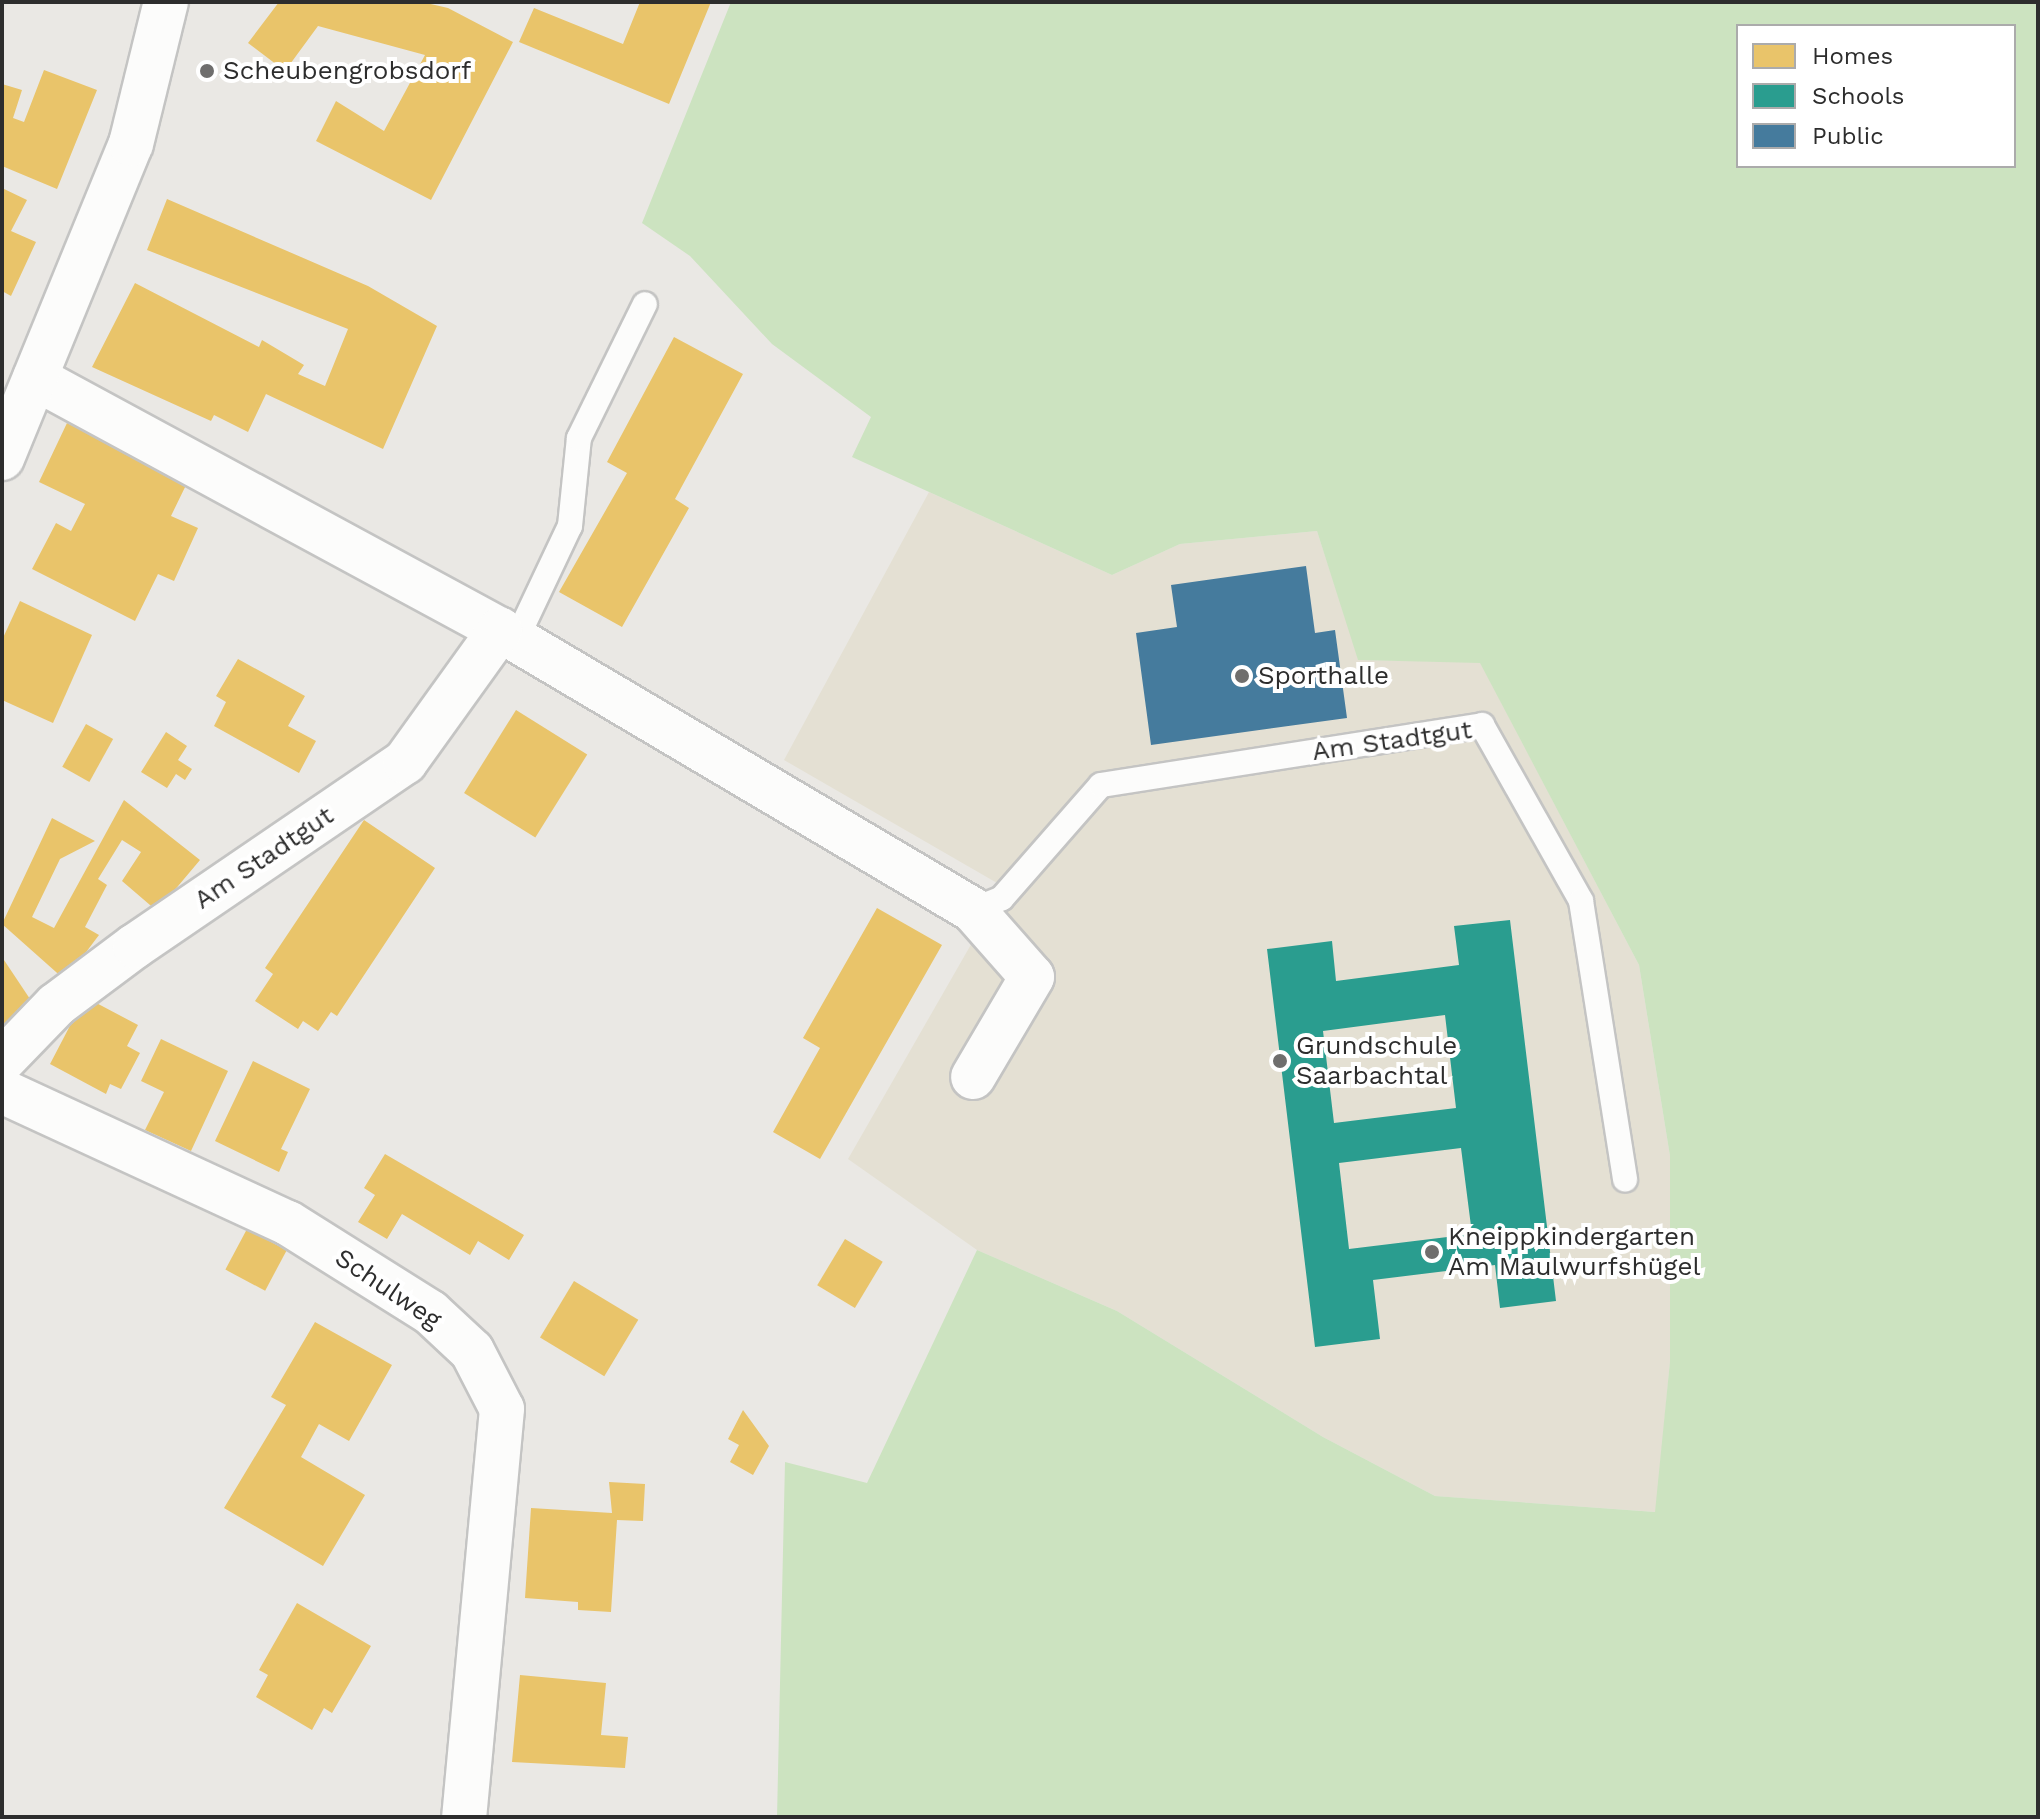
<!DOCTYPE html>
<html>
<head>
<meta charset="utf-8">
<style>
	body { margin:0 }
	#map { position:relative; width:2040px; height:1819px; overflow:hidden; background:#eae8e4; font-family:"Work Sans",sans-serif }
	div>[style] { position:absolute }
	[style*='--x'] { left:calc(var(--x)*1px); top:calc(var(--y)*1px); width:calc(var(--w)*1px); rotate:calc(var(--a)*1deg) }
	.education>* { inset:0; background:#e4e0d3 }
	.green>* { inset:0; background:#cce3c0 }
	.homes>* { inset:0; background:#e9c46a; transform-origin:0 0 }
	.schools>* { inset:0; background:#2a9d8f }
	.public>* { inset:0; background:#457b9d }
	.roads { filter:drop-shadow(2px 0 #c4c4c3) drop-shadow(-2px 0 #c4c4c3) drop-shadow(0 2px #c4c4c3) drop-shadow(0 -2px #c4c4c3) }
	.lane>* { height:24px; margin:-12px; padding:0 12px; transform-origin:12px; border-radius:12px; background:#fcfcfb }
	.street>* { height:44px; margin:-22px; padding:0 22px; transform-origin:22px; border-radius:22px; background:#fcfcfb }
	.secondary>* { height:44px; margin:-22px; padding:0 22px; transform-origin:22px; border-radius:22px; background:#fcfcfb }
	.dots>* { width:22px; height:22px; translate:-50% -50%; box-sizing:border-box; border:4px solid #fff; border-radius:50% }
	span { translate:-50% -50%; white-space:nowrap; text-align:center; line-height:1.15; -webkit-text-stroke:8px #fff; paint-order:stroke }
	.poi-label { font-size:26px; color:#2d2d2d }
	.left { translate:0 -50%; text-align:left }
	.street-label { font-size:26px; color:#2d2d2d }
	.frame { position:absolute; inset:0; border:4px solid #2d2d2d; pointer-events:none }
	.legend { position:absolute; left:1736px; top:24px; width:280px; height:144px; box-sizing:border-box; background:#fff; border:2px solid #ababab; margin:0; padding:10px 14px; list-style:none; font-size:24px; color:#2d2d2d }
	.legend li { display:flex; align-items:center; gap:16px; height:40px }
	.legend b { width:40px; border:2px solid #ababab }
</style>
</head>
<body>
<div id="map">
	<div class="education">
		<div style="clip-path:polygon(929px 492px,1112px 575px,1180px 544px,1317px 531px,1359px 660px,1480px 662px,1639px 965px,1670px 1156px,1670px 1361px,1656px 1512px,1435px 1496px,1323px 1437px,1117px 1311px,977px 1250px,848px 1159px,1004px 887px,784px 760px)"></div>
	</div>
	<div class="green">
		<div style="clip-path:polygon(evenodd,731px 2px,2038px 2px,2038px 1817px,777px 1817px,785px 1462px,867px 1483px,977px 1250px,1117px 1311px,1323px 1437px,1435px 1496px,1655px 1512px,1670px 1361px,1670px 1156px,1639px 965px,1480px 663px,1358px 660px,1317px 531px,1180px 544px,1112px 575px,852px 457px,871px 417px,772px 344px,690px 256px,642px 223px,731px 2px,1738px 26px,2014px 26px,2014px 166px,1738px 166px,1738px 26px)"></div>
	</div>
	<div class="homes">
		<div style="clip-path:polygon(279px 2px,422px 2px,448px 8px,513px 42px,431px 200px,316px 141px,336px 101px,384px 131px,425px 55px,318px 26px,285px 71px,248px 43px)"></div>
		<div style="clip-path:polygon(640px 2px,711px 2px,669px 104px,519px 42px,534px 8px,623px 44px)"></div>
		<div style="clip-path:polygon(44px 70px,97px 90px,57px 189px,2px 166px,2px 84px,22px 90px,13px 118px,24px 122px)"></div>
		<div style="clip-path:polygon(2px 188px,27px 200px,11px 231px,36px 242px,11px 296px,2px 291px)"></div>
		<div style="clip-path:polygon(167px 199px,368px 286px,437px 326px,383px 449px,266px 394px,248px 432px,214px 415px,211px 421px,92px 367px,135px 283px,259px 347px,262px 340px,304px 365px,298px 374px,325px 386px,348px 329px,147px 250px)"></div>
		<div style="clip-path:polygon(674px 337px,743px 374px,675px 499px,689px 508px,622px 627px,559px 592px,627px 473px,607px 462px)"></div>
		<div style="clip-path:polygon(67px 423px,188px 481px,171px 516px,198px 528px,174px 581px,158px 574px,135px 621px,32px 569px,56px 523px,71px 531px,85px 504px,39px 482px)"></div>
		<div style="clip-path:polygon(20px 601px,92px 635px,53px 723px,2px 700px,2px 640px)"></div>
		<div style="clip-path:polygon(238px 659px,305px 696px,288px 726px,316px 741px,299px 773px,214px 726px,226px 702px,216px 696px)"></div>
		<div style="left:516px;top:710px;width:84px;height:98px;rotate:32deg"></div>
		<div style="left:86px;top:724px;width:31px;height:49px;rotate:29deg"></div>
		<div style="clip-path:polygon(166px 732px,187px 746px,178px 760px,192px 769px,185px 780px,176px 774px,167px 788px,141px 772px)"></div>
		<div style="clip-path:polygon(124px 800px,200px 860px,157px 911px,122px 881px,141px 852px,122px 840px,98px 879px,107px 885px,85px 927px,99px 935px,65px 980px,2px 924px,52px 818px,95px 841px,60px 859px,32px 917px,54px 928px)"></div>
		<div style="clip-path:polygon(364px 820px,435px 868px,337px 1016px,331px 1012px,318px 1031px,303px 1021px,298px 1029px,255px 1001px,273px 974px,265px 968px)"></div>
		<div style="clip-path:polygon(877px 908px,942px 945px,820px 1159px,773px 1132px,820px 1048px,803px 1038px)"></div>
		<div style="clip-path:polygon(2px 957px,34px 1005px,2px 1027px)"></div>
		<div style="clip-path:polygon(85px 997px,138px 1025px,127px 1046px,140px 1053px,121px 1089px,110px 1084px,106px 1094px,50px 1064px)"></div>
		<div style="clip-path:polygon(161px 1039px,228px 1071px,191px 1151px,145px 1130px,164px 1092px,141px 1081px)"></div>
		<div style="clip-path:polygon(253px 1061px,310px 1089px,281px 1149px,288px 1152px,279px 1172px,215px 1141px)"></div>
		<div style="clip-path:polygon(385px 1154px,524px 1235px,509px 1260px,478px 1241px,470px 1255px,402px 1214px,387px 1239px,358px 1222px,375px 1195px,364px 1188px)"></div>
		<div style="left:247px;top:1229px;width:45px;height:46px;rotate:28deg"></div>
		<div style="left:845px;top:1239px;width:44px;height:54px;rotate:31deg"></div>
		<div style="left:574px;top:1281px;width:75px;height:66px;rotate:31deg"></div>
		<div style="clip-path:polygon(315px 1322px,392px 1365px,349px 1441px,319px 1424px,301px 1457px,365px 1495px,323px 1566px,224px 1508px,286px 1405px,271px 1397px)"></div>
		<div style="clip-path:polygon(743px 1410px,769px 1446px,753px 1475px,730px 1462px,739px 1445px,728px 1439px)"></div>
		<div style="clip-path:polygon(609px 1482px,645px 1484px,643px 1521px,617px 1520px,611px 1612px,578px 1610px,578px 1602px,525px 1598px,531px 1508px,612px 1513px)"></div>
		<div style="clip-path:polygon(297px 1603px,371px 1646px,332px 1713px,324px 1708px,312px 1730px,256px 1697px,268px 1675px,259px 1670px)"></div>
		<div style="clip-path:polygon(520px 1675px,606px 1683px,601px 1735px,628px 1737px,625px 1768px,512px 1762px)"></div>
	</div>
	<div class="schools">
		<div style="clip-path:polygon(evenodd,1510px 920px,1556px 1301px,1500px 1308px,1495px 1265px,1373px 1280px,1380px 1339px,1315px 1347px,1267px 949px,1332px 941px,1336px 981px,1459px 965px,1454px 926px,1510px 920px,1445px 1015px,1456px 1108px,1334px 1123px,1323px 1031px,1445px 1015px,1510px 920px,1461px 1148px,1472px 1234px,1349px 1249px,1339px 1163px,1461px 1148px)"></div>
	</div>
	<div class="public">
		<div style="clip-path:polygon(1306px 566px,1315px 633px,1335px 630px,1347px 718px,1151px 745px,1136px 633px,1177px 627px,1171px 585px)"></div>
	</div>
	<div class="roads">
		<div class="lane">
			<div style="--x:516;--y:640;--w:126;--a:-64.7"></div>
			<div style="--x:570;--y:526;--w:88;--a:-84.2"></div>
			<div style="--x:579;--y:438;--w:149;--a:-63.8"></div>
			<div style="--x:973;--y:910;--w:31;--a:-22"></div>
			<div style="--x:1002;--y:898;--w:150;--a:-48.8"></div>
			<div style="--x:1101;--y:785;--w:386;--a:-8.9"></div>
			<div style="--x:1482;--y:725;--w:202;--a:60.6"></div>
			<div style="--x:1581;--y:901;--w:282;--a:81"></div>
		</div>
		<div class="street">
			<div style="--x:35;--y:378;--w:529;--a:28.45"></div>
			<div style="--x:500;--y:630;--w:550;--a:30.62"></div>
			<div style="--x:973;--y:910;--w:89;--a:48.6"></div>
			<div style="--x:1032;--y:977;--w:116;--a:120.5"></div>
			<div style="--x:2;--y:1061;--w:78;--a:-46"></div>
			<div style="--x:56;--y:1005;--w:99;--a:-36.8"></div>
			<div style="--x:135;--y:946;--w:327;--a:-34.3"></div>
			<div style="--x:405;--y:762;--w:163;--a:-54.3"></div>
			<div style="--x:2;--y:1091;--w:315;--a:24.8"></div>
			<div style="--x:288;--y:1223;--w:168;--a:32.1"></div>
			<div style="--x:430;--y:1312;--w:57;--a:42.9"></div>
			<div style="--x:472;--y:1351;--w:65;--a:62.7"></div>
			<div style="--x:502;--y:1409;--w:410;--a:95.3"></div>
		</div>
		<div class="secondary">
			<div style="--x:2;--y:458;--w:339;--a:-67.7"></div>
			<div style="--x:131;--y:144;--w:146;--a:-76.2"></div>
		</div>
	</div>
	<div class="dots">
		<div style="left:207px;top:71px;background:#6f6e6d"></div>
		<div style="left:1242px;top:676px;background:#6f6e6d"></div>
		<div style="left:1280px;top:1061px;background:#6f6e6d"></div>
		<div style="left:1432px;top:1252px;background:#6f6e6d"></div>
	</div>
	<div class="poi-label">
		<span class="left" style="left:223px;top:71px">Scheubengrobsdorf</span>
		<span class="left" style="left:1258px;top:676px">Sporthalle</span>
		<span class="left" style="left:1296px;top:1061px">Grundschule<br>Saarbachtal</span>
		<span class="left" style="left:1448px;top:1252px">Kneippkindergarten<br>Am Maulwurfshügel</span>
	</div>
	<div class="street-label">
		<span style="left:1392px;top:741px;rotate:-8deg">Am Stadtgut</span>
		<span style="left:264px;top:858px;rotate:-34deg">Am Stadtgut</span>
		<span style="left:388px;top:1289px;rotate:34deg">Schulweg</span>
	</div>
	<div class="frame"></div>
	<ul class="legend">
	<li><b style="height:22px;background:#e9c46a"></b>Homes</li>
	<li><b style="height:22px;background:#2a9d8f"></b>Schools</li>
	<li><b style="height:22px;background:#457b9d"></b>Public</li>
	</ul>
</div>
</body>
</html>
